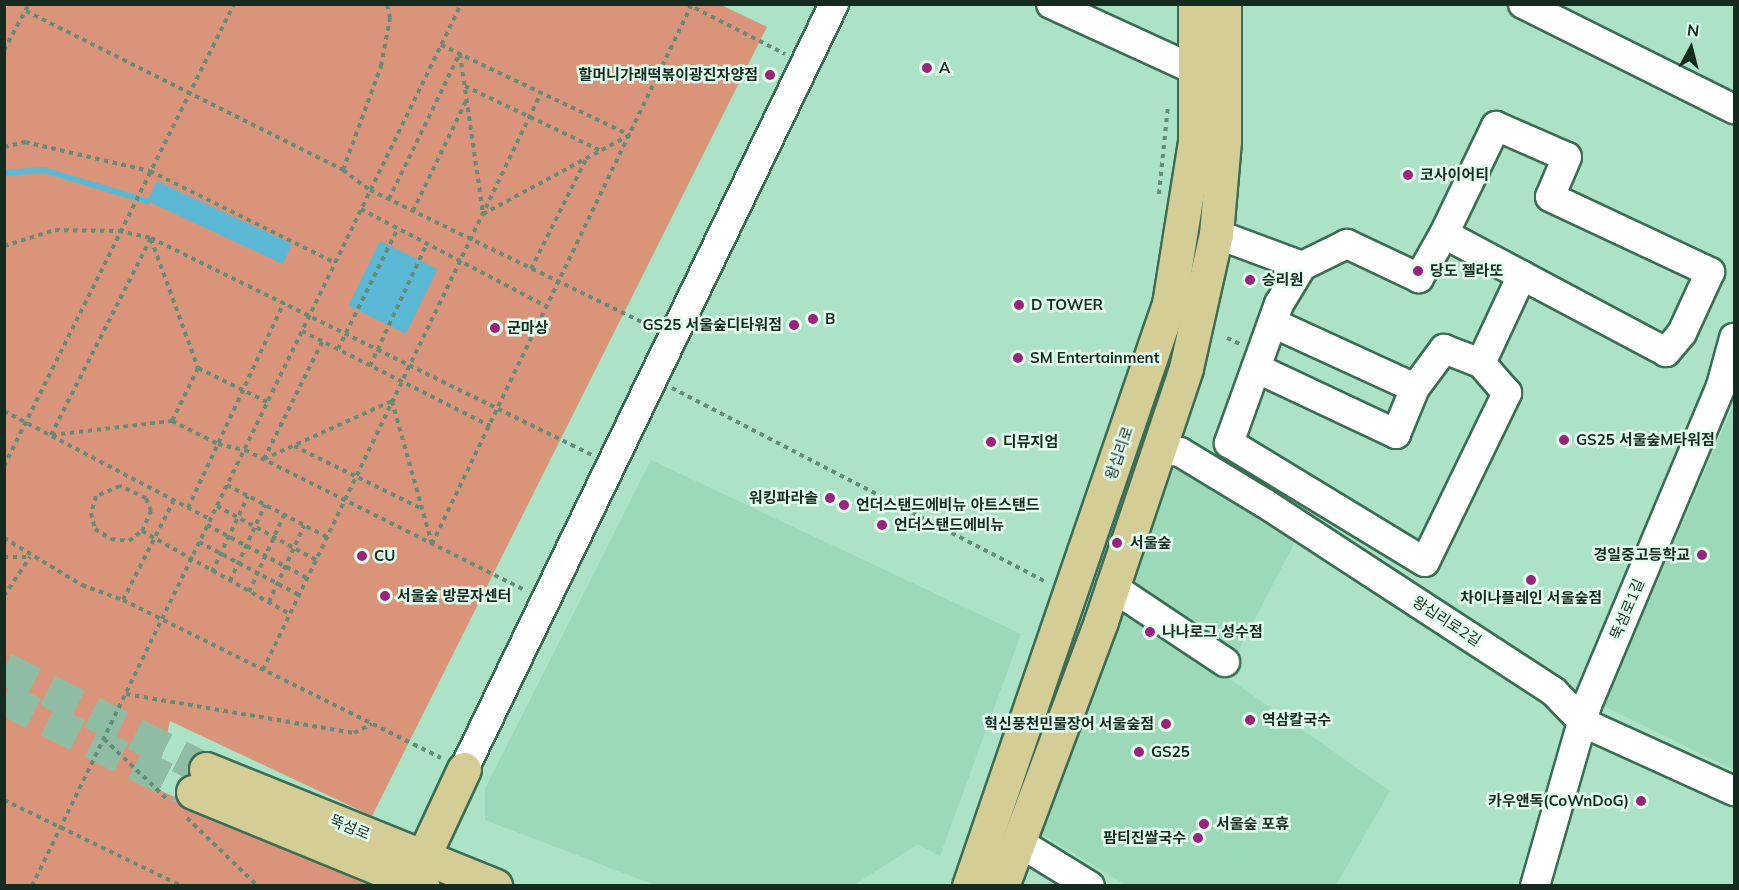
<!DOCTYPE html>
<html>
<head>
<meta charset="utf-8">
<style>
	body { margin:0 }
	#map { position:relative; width:1739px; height:890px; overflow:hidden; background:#ace2c5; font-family:Mulish,"Noto Sans KR",sans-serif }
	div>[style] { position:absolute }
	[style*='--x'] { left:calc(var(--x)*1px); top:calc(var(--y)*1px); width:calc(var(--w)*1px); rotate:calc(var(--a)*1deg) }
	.built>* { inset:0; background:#9bd9b8 }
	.green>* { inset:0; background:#da947a }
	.water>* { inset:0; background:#5bb9d6; transform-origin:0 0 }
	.stream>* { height:6px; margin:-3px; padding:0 3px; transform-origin:3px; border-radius:3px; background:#5bb9d6 }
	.major-tunnel>* { height:33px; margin-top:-16.5px; transform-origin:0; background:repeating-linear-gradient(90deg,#8ebda4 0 33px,transparent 0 49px) }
	.path>* { height:4px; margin-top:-2px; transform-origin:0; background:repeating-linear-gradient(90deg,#658c78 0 4.5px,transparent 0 9px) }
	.roads { filter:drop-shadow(2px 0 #3b6d54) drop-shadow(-2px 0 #3b6d54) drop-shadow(0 2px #3b6d54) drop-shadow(0 -2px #3b6d54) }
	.minor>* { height:28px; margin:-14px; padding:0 14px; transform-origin:14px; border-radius:14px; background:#fff }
	.major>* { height:33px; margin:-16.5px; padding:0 16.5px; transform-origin:16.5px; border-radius:16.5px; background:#d4cd96 }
	.dots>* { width:16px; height:16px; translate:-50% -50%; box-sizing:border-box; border:3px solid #e2fced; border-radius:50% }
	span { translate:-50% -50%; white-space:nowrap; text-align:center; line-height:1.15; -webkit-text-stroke:5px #e2fced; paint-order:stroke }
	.poi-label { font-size:15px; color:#152b20; font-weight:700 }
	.left { translate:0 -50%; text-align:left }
	.right { translate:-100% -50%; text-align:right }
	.street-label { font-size:15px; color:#152b20 }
	.frame { position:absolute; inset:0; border:6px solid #152b20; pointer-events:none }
	.north { position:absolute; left:1661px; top:18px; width:60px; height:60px; -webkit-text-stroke:4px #e2fced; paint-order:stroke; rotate:7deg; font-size:16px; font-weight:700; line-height:24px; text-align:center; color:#152b20 }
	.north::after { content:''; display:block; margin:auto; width:21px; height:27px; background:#152b20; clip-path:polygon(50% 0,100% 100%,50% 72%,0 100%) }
</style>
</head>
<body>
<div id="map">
	<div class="built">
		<div style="clip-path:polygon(1734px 404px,1734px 770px,1604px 706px)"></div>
		<div style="clip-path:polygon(651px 460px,1021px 634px,940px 856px,918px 844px,854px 885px,655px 885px,485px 820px,485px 789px)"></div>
		<div style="clip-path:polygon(1166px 468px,1196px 472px,1297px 538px,1225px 676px,1390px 791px,1336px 885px,1126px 885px,1040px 833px)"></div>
	</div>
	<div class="green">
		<div style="clip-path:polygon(719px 4px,767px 27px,372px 816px,170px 721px,155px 788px,368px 885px,5px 886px,5px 5px)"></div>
	</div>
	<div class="water">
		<div style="left:157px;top:181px;width:149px;height:22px;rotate:25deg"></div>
		<div style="left:380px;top:241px;width:64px;height:72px;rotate:26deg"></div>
	</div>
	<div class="stream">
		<div style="--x:4;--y:173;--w:40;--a:-4.3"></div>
		<div style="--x:44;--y:170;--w:108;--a:16.8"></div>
	</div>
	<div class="major-tunnel">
		<div style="--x:4;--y:668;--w:226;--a:26.6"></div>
		<div style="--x:4;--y:698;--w:211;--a:26.4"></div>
	</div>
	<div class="path">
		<div style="--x:687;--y:4;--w:110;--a:27"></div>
		<div style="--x:26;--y:11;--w:355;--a:26.6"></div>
		<div style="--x:343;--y:170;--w:34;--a:37"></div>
		<div style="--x:370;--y:190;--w:316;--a:25.9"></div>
		<div style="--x:441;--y:45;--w:209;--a:25.5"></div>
		<div style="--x:4;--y:50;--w:52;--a:-61.5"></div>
		<div style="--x:460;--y:54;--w:162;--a:81.8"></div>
		<div style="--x:483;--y:214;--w:167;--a:-28.3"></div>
		<div style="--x:465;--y:86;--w:151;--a:25.5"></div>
		<div style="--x:4;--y:147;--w:22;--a:-13"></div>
		<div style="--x:25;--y:142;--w:128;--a:13.1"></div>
		<div style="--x:150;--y:171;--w:207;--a:26.4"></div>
		<div style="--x:343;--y:170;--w:111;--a:-69.9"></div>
		<div style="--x:381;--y:66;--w:49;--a:-79.4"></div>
		<div style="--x:390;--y:18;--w:14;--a:-102"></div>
		<div style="--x:1159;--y:194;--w:88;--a:-84.2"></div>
		<div style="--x:389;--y:199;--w:160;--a:-64.1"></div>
		<div style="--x:361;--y:209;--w:211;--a:27.7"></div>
		<div style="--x:413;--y:211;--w:122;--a:-64.3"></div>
		<div style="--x:151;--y:239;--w:137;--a:70"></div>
		<div style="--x:4;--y:246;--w:53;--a:-17.4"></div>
		<div style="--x:55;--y:230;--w:64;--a:0.9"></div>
		<div style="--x:119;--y:231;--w:33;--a:12"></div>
		<div style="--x:151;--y:238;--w:491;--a:26.2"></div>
		<div style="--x:531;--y:269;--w:123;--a:-63.4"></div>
		<div style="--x:302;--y:331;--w:211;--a:26.8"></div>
		<div style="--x:1227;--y:338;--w:14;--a:25"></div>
		<div style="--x:338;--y:349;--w:135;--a:-63.6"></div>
		<div style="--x:370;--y:366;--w:136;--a:-65.1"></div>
		<div style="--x:672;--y:388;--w:422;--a:27.4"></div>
		<div style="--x:267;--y:402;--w:77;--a:-153.8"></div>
		<div style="--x:198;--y:368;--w:59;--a:116.1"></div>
		<div style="--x:172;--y:421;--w:51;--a:26.6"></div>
		<div style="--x:218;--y:444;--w:28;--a:13"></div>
		<div style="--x:245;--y:450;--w:315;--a:26.6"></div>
		<div style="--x:4;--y:411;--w:233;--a:27.7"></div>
		<div style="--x:51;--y:435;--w:221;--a:-63.1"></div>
		<div style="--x:52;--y:435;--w:121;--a:-6.7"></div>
		<div style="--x:294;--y:446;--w:143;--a:26.2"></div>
		<div style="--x:264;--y:459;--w:141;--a:-24.4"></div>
		<div style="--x:392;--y:401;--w:148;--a:74.4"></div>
		<div style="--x:264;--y:459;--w:131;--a:-63.6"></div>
		<div style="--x:4;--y:466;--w:516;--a:-63.53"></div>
		<div style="--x:227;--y:485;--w:113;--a:27.5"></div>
		<div style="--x:217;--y:506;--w:113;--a:28.6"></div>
		<div style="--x:188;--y:508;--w:227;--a:-65"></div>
		<div style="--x:207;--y:525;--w:113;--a:27.9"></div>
		<div style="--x:142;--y:531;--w:22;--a:-66"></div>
		<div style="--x:151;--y:511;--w:14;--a:-111"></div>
		<div style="--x:146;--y:498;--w:29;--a:-155"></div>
		<div style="--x:120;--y:486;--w:26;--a:157"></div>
		<div style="--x:96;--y:496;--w:18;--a:106"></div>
		<div style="--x:91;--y:513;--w:16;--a:76"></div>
		<div style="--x:95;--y:529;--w:19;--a:32"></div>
		<div style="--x:111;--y:539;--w:18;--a:6"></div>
		<div style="--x:129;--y:541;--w:16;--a:-38"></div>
		<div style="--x:142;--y:531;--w:170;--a:29.3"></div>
		<div style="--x:4;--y:538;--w:91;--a:31.1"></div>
		<div style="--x:82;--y:585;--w:44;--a:20.1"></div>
		<div style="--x:123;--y:600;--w:110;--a:-63"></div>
		<div style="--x:199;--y:542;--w:113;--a:27.9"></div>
		<div style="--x:432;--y:544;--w:597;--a:-64.29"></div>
		<div style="--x:4;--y:557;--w:26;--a:0"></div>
		<div style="--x:212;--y:572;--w:84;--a:-64.7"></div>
		<div style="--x:230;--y:581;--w:84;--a:-65.3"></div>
		<div style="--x:249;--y:592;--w:85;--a:-65.6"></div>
		<div style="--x:4;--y:596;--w:47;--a:-56.3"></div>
		<div style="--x:123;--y:600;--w:355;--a:26.4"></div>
		<div style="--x:269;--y:602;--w:84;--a:-65.3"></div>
		<div style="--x:263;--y:670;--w:640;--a:-64.28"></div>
		<div style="--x:126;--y:694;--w:231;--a:9.7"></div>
		<div style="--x:354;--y:733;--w:20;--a:-27"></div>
		<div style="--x:104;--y:739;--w:90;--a:43.6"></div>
		<div style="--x:4;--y:800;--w:198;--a:25.8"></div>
		<div style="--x:187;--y:818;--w:98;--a:43.8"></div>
		<div style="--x:32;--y:886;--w:981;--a:-64.06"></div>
	</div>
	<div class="roads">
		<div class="minor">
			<div style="--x:1051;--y:4;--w:156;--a:24.6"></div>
			<div style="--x:1193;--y:69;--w:22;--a:3"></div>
			<div style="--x:1523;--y:4;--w:236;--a:26.5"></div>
			<div style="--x:1216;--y:234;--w:92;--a:20.4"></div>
			<div style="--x:1444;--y:234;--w:120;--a:-64.3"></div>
			<div style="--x:1496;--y:126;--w:77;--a:23.6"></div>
			<div style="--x:1567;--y:157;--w:43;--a:113"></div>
			<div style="--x:1550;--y:197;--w:177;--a:25.1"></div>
			<div style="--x:1710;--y:272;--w:67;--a:114.7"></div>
			<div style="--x:1682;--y:333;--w:25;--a:130"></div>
			<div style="--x:1666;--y:352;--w:251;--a:-152"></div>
			<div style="--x:1444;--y:234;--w:51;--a:119.6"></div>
			<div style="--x:1419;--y:278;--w:80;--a:-154.7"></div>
			<div style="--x:1347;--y:244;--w:50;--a:153.9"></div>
			<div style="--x:1302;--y:266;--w:44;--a:121.2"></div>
			<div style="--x:1279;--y:304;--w:148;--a:109.8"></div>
			<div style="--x:1229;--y:443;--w:229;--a:31.3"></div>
			<div style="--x:1425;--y:562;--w:188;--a:-64.1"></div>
			<div style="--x:1507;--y:393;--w:40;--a:-131"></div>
			<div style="--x:1273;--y:323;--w:156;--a:24.6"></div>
			<div style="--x:1415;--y:388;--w:49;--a:-53.4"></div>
			<div style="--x:1444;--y:349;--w:40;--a:21"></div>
			<div style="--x:1481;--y:363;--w:97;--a:-65"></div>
			<div style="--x:1256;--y:368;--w:155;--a:25.2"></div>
			<div style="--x:1396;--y:434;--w:50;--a:-67.6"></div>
			<div style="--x:1159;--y:450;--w:21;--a:5"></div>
			<div style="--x:1180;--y:452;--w:100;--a:31.2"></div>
			<div style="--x:1266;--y:504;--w:343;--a:33.1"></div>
			<div style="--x:1553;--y:691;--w:45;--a:45.9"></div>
			<div style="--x:1584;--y:723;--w:165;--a:24.4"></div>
			<div style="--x:1111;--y:586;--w:137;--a:33.7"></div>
			<div style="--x:464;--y:769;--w:850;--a:-64.19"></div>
			<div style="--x:1020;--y:843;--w:82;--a:31.6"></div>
			<div style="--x:1535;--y:886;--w:188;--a:-74"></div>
			<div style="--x:1587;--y:705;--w:346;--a:-67.2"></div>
			<div style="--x:1721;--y:386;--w:50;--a:-74.8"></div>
		</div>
		<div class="major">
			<div style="--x:206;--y:769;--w:312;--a:22"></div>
			<div style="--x:193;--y:792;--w:248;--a:22.3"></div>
			<div style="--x:423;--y:857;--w:97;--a:-65"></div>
			<div style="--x:969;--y:886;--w:615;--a:-71.04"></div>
			<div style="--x:1169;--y:304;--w:164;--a:-80.9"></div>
			<div style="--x:1195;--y:142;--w:138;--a:-90"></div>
			<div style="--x:1002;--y:886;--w:283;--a:-69.5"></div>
			<div style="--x:1101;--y:621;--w:267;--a:-71.4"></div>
			<div style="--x:1186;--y:368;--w:137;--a:-77.4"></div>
			<div style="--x:1216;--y:234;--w:93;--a:-85.1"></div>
			<div style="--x:1224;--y:141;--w:137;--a:-90"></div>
		</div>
	</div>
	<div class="dots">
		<div style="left:927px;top:68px;background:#9b237b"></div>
		<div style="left:770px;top:75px;background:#9b237b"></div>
		<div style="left:1408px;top:175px;background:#9b237b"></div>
		<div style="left:1418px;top:271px;background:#9b237b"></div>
		<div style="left:1250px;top:280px;background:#9b237b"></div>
		<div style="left:1019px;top:305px;background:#9b237b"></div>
		<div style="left:813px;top:319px;background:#9b237b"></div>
		<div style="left:794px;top:325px;background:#9b237b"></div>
		<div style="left:495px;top:328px;background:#9b237b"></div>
		<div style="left:1018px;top:358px;background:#9b237b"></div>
		<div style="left:1564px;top:440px;background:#9b237b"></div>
		<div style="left:991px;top:442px;background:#9b237b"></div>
		<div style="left:830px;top:498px;background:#9b237b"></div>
		<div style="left:844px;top:505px;background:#9b237b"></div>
		<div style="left:882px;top:525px;background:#9b237b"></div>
		<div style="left:1117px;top:543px;background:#9b237b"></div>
		<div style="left:1702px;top:555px;background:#9b237b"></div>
		<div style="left:362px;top:556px;background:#9b237b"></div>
		<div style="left:1531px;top:580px;background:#9b237b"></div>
		<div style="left:385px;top:596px;background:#9b237b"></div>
		<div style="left:1150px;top:632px;background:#9b237b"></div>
		<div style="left:1250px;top:720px;background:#9b237b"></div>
		<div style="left:1166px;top:724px;background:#9b237b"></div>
		<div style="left:1139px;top:752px;background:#9b237b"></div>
		<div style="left:1641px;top:801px;background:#9b237b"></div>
		<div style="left:1204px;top:824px;background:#9b237b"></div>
		<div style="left:1198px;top:838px;background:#9b237b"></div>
	</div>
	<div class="poi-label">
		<span class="left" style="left:939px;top:68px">A</span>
		<span class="right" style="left:758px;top:75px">할머니가래떡볶이광진자양점</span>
		<span class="left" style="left:1420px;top:175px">코사이어티</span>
		<span class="left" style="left:1430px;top:271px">당도 젤라또</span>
		<span class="left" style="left:1262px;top:280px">승리원</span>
		<span class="left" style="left:1031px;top:305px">D TOWER</span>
		<span class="left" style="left:825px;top:319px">B</span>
		<span class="right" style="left:782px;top:325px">GS25 서울숲디타워점</span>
		<span class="left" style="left:507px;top:328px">군마상</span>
		<span class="left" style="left:1030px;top:358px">SM Entertainment</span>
		<span class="left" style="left:1576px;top:440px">GS25 서울숲M타워점</span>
		<span class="left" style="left:1003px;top:442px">디뮤지엄</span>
		<span class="right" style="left:818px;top:498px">워킹파라솔</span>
		<span class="left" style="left:856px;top:505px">언더스탠드에비뉴 아트스탠드</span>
		<span class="left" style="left:894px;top:525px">언더스탠드에비뉴</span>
		<span class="left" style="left:1130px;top:543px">서울숲</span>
		<span class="right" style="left:1690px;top:555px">경일중고등학교</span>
		<span class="left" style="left:374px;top:556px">CU</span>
		<span class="left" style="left:397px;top:596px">서울숲 방문자센터</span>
		<span style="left:1531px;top:598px">차이나플레인 서울숲점</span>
		<span class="left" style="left:1162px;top:632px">나나로그 성수점</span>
		<span class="left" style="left:1262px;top:720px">역삼칼국수</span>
		<span class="right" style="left:1154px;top:724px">혁신풍천민물장어 서울숲점</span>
		<span class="left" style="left:1151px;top:752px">GS25</span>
		<span class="right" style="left:1629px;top:801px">카우앤독(CoWnDoG)</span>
		<span class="left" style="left:1216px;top:824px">서울숲 포휴</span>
		<span class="right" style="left:1186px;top:838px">팜티진쌀국수</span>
	</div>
	<div class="street-label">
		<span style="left:1119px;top:453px;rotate:-71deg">왕십리로</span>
		<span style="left:1627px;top:609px;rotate:-67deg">뚝섬로1길</span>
		<span style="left:1447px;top:621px;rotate:33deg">왕십리로2길</span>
		<span style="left:350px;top:827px;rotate:22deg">뚝섬로</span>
	</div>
	<div class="frame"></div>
	<div class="north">N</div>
</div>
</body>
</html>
